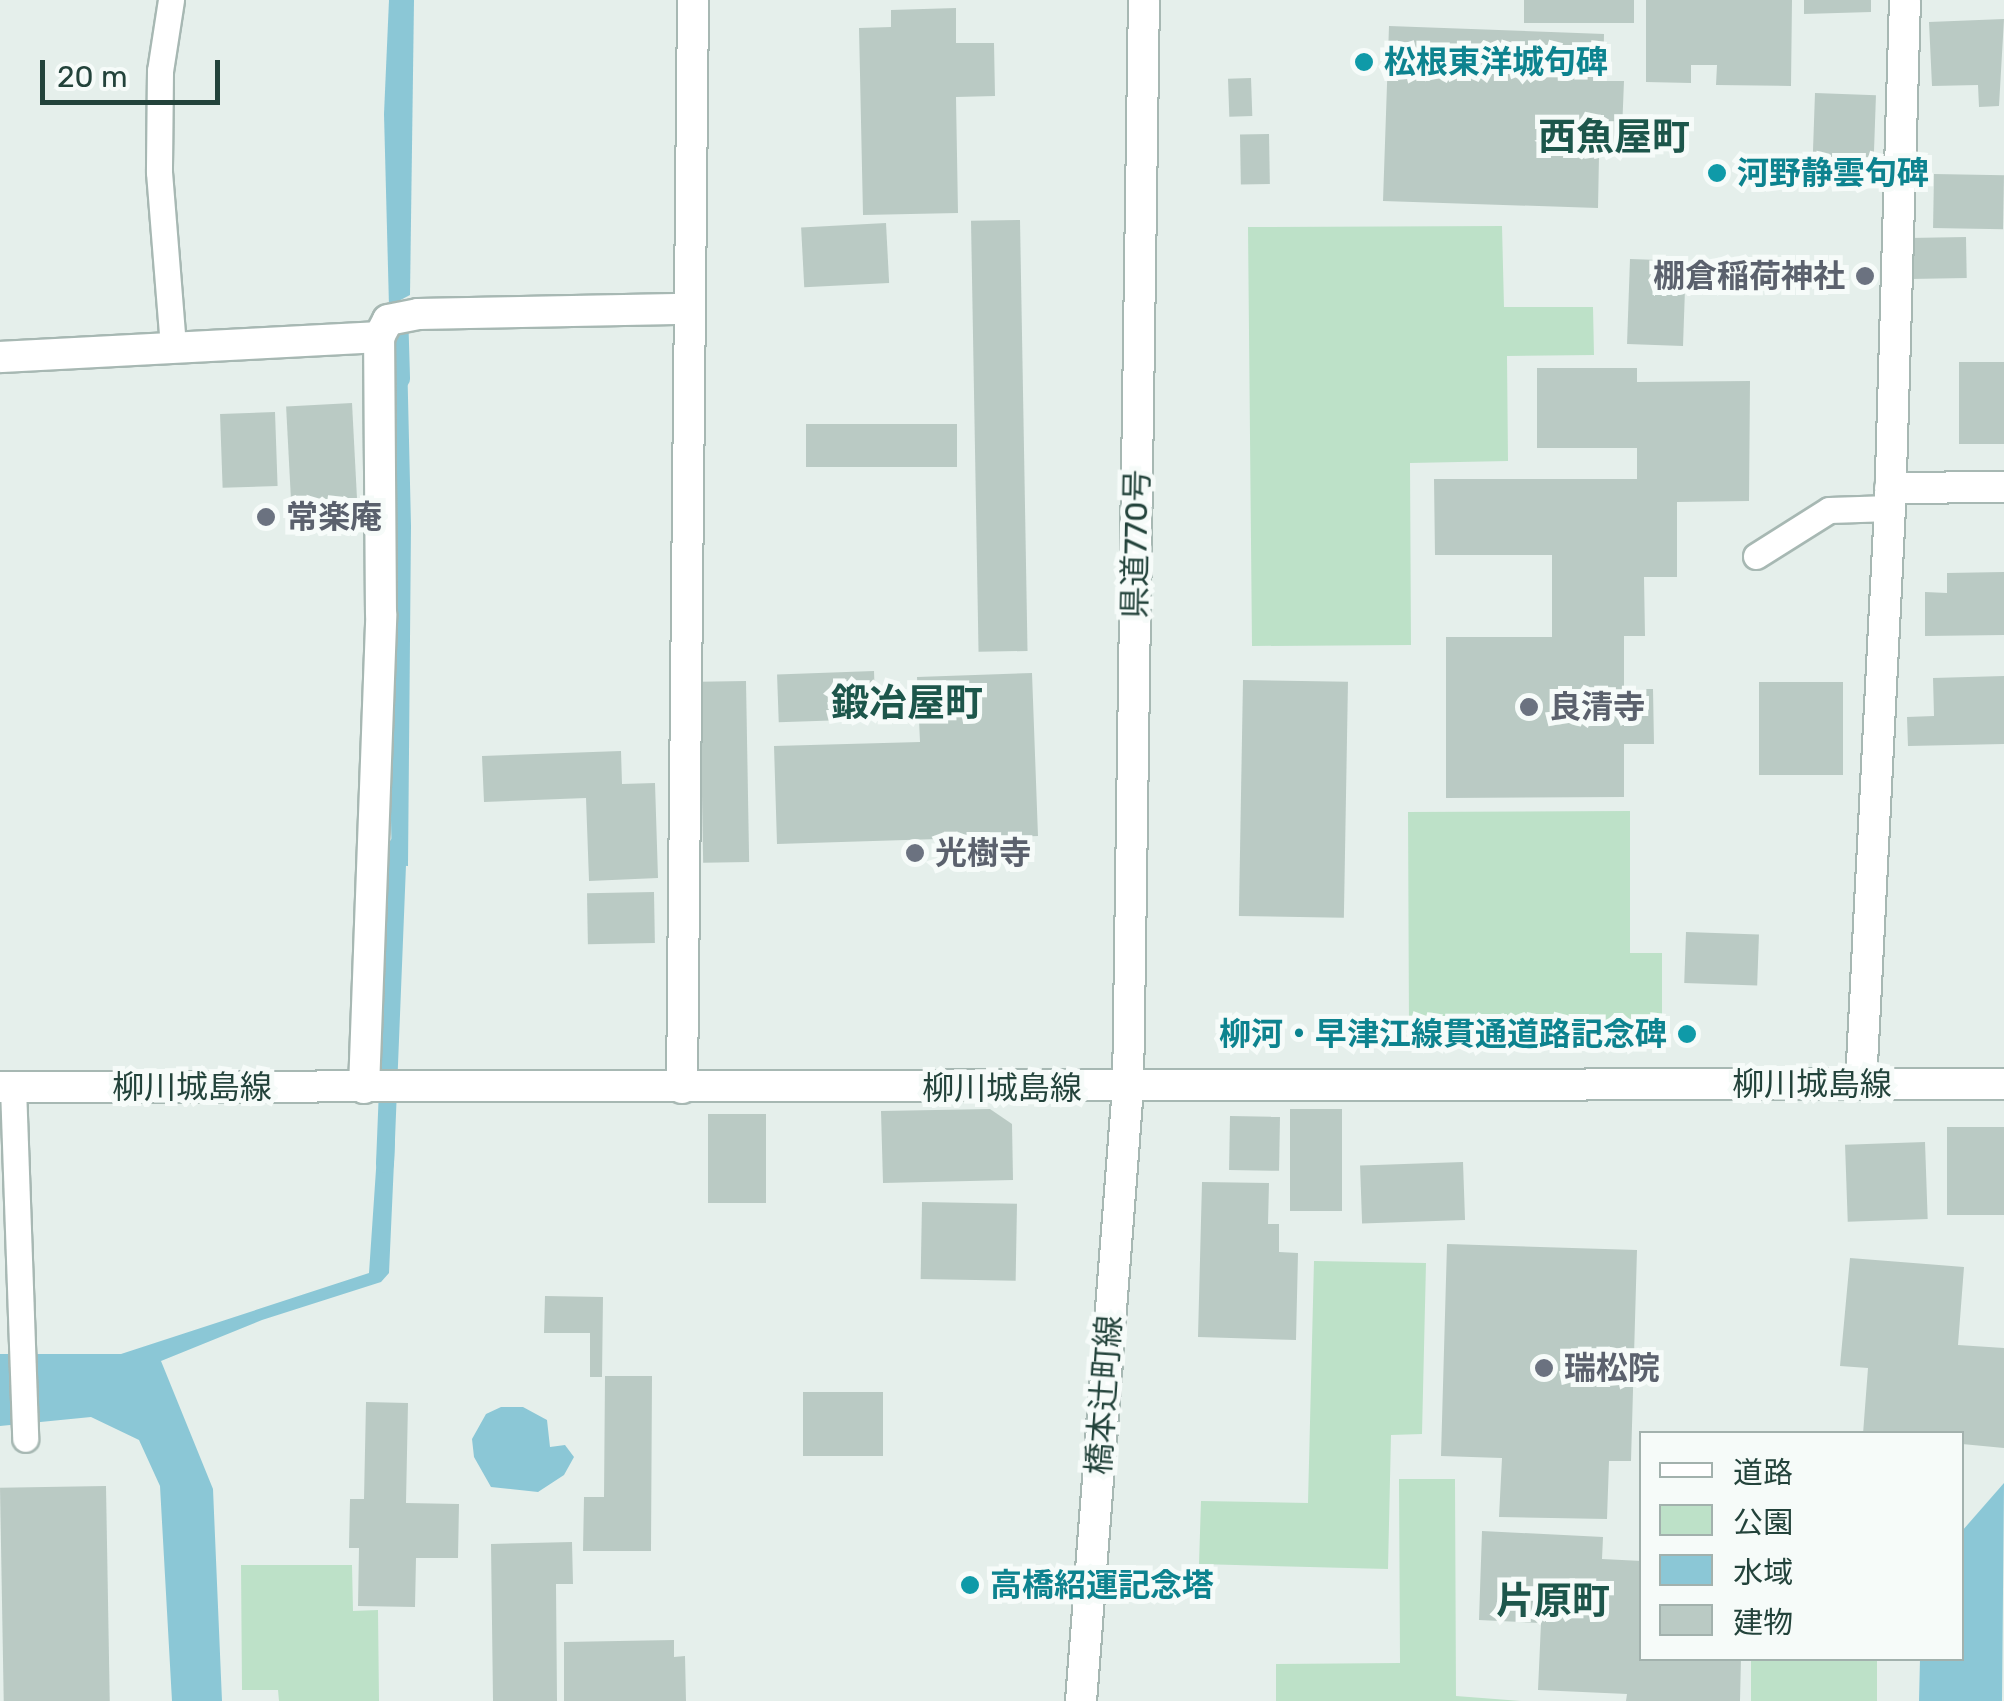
<!DOCTYPE html>
<html>
<head>
<meta charset="utf-8">
<style>
	body { margin:0 }
	#map { position:relative; width:2004px; height:1701px; overflow:hidden; background:#e5efeb; font-family:Rubik,"Noto Sans JP",sans-serif }
	div>[style] { position:absolute }
	[style*='--x'] { left:calc(var(--x)*1px); top:calc(var(--y)*1px); width:calc(var(--w)*1px); rotate:calc(var(--a)*1deg) }
	.green>* { inset:0; background:#bde1c8; transform-origin:0 0 }
	.water>* { inset:0; background:#8bc7d6 }
	.stream>* { height:18px; margin:-9px; padding:0 9px; transform-origin:9px; border-radius:9px; background:#8bc7d6 }
	.building>* { inset:0; background:#bacac4; transform-origin:0 0 }
	.roads { filter:drop-shadow(2px 0 #a7b8b3) drop-shadow(-2px 0 #a7b8b3) drop-shadow(0 2px #a7b8b3) drop-shadow(0 -2px #a7b8b3) }
	.service>* { height:25px; margin:-12.5px; padding:0 12.5px; transform-origin:12.5px; border-radius:12.5px; background:#fff }
	.minor>* { height:30px; margin:-15px; padding:0 15px; transform-origin:15px; border-radius:15px; background:#fff }
	.secondary>* { height:30px; margin:-15px; padding:0 15px; transform-origin:15px; border-radius:15px; background:#fff }
	.dots>* { width:28px; height:28px; translate:-50% -50%; box-sizing:border-box; border:5px solid #f6fbf9; border-radius:50% }
	span { translate:-50% -50%; white-space:nowrap; text-align:center; line-height:1.15; -webkit-text-stroke:10px #f6fbf9; paint-order:stroke }
	.culture-label { font-size:32px; color:#0d838f; font-weight:700 }
	.left { translate:0 -50%; text-align:left }
	.right { translate:-100% -50%; text-align:right }
	.worship-label { font-size:32px; color:#5b616d; font-weight:700 }
	.street-label { font-size:32px; color:#23433b }
	.quarter-label { font-size:38px; color:#1d564b; font-weight:700 }
	.legend { position:absolute; left:1639px; top:1431px; width:325px; height:230px; box-sizing:border-box; background:#f6fbf9; border:2px solid #a2b1ad; margin:0; padding:12px 18px; list-style:none; font-size:30px; color:#23433b }
	.legend li { display:flex; align-items:center; gap:20px; height:50px }
	.legend b { width:50px; border:2px solid #a2b1ad }
	.scale { position:absolute; left:40px; top:60px; width:180px; height:45px; box-sizing:border-box; border:5px solid #23433b; border-top:0; padding-left:12px; font-size:30px; line-height:35px; white-space:nowrap; color:#23433b; -webkit-text-stroke:8px #f6fbf9; paint-order:stroke }
</style>
</head>
<body>
<div id="map">
	<div class="green">
		<div style="clip-path:polygon(1502px 226px,1504px 307px,1593px 307px,1594px 355px,1507px 356px,1508px 461px,1410px 463px,1411px 645px,1252px 646px,1248px 227px)"></div>
		<div style="clip-path:polygon(1630px 811px,1630px 953px,1662px 953px,1662px 1026px,1409px 1028px,1408px 812px)"></div>
		<div style="clip-path:polygon(1314px 1261px,1426px 1263px,1422px 1434px,1391px 1435px,1388px 1569px,1199px 1564px,1201px 1501px,1308px 1503px)"></div>
		<div style="clip-path:polygon(1399px 1479px,1455px 1479px,1456px 1696px,1521px 1701px,1276px 1701px,1276px 1664px,1400px 1663px)"></div>
		<div style="clip-path:polygon(241px 1565px,352px 1565px,353px 1611px,378px 1610px,379px 1701px,279px 1701px,278px 1690px,242px 1690px)"></div>
		<div style="left:1751px;top:1659px;width:126px;height:42px"></div>
	</div>
	<div class="water">
		<div style="clip-path:polygon(389px 0,414px 0,410px 295px,389px 306px,384px 114px)"></div>
		<div style="clip-path:polygon(407px 355px,411px 526px,408px 866px,392px 865px,389px 730px,397px 544px,391px 356px)"></div>
		<div style="clip-path:polygon(378px 1140px,395px 1140px,389px 1273px,381px 1282px,262px 1320px,161px 1361px,213px 1489px,222px 1701px,172px 1701px,160px 1486px,139px 1440px,91px 1417px,0 1426px,0 1354px,121px 1354px,369px 1273px)"></div>
		<div style="clip-path:polygon(501px 1407px,523px 1407px,547px 1420px,550px 1447px,565px 1445px,574px 1457px,564px 1475px,538px 1492px,491px 1487px,474px 1457px,472px 1439px,486px 1414px)"></div>
		<div style="clip-path:polygon(2004px 1483px,2002px 1701px,1919px 1701px,1920px 1659px,1962px 1658px,1962px 1531px)"></div>
	</div>
	<div class="stream">
		<div style="--x:399;--y:310;--w:69;--a:88.3"></div>
		<div style="--x:385;--y:1164;--w:319;--a:-87.7"></div>
	</div>
	<div class="building">
		<div style="left:1524px;top:0;width:110px;height:23px"></div>
		<div style="clip-path:polygon(1646px 0,1792px 0,1791px 86px,1716px 85px,1717px 65px,1691px 65px,1691px 83px,1646px 82px)"></div>
		<div style="clip-path:polygon(1804px 0,1871px 0,1871px 12px,1804px 14px)"></div>
		<div style="clip-path:polygon(956px 8px,956px 43px,994px 43px,995px 96px,956px 97px,958px 213px,863px 215px,859px 28px,891px 27px,891px 10px)"></div>
		<div style="clip-path:polygon(2004px 19px,1999px 106px,1979px 107px,1978px 85px,1932px 86px,1929px 22px)"></div>
		<div style="clip-path:polygon(1389px 26px,1604px 34px,1603px 81px,1624px 81px,1621px 156px,1599px 156px,1598px 208px,1383px 201px)"></div>
		<div style="left:1251px;top:78px;width:38px;height:23px;rotate:88deg"></div>
		<div style="left:1815px;top:93px;width:61px;height:72px;rotate:2deg"></div>
		<div style="left:1269px;top:134px;width:50px;height:29px;rotate:89deg"></div>
		<div style="left:1934px;top:174px;width:70px;height:54px;rotate:1deg"></div>
		<div style="left:1020px;top:220px;width:431px;height:49px;rotate:89deg"></div>
		<div style="left:886px;top:223px;width:60px;height:85px;rotate:87deg"></div>
		<div style="left:1966px;top:237px;width:41px;height:57px;rotate:89deg"></div>
		<div style="left:1630px;top:259px;width:56px;height:85px;rotate:2deg"></div>
		<div style="left:2004px;top:362px;width:82px;height:45px;rotate:90deg"></div>
		<div style="clip-path:polygon(1537px 368px,1637px 368px,1637px 382px,1750px 381px,1749px 501px,1677px 502px,1677px 577px,1644px 577px,1645px 636px,1624px 636px,1624px 689px,1653px 689px,1654px 744px,1624px 744px,1624px 797px,1446px 798px,1446px 637px,1552px 637px,1552px 555px,1435px 555px,1434px 479px,1637px 479px,1637px 448px,1537px 448px)"></div>
		<div style="left:352px;top:403px;width:126px;height:66px;rotate:87deg"></div>
		<div style="left:275px;top:412px;width:74px;height:55px;rotate:88deg"></div>
		<div style="left:806px;top:424px;width:151px;height:43px"></div>
		<div style="clip-path:polygon(2004px 572px,2004px 635px,1925px 636px,1925px 592px,1947px 593px,1947px 573px)"></div>
		<div style="left:874px;top:671px;width:48px;height:97px;rotate:88deg"></div>
		<div style="clip-path:polygon(1032px 673px,1038px 836px,777px 844px,774px 746px,920px 742px,917px 677px)"></div>
		<div style="clip-path:polygon(2004px 676px,2004px 744px,1908px 746px,1907px 717px,1934px 716px,1933px 678px)"></div>
		<div style="left:1243px;top:680px;width:105px;height:236px;rotate:1deg"></div>
		<div style="left:746px;top:681px;width:181px;height:46px;rotate:89deg"></div>
		<div style="left:1759px;top:682px;width:84px;height:93px"></div>
		<div style="clip-path:polygon(621px 751px,622px 784px,655px 783px,658px 878px,589px 881px,586px 798px,484px 802px,482px 756px)"></div>
		<div style="left:654px;top:892px;width:51px;height:67px;rotate:89deg"></div>
		<div style="left:1686px;top:932px;width:73px;height:51px;rotate:2deg"></div>
		<div style="clip-path:polygon(990px 1109px,1012px 1124px,1013px 1180px,883px 1183px,881px 1111px)"></div>
		<div style="left:1290px;top:1109px;width:52px;height:102px"></div>
		<div style="left:708px;top:1114px;width:58px;height:89px"></div>
		<div style="left:1230px;top:1116px;width:50px;height:54px;rotate:1deg"></div>
		<div style="left:2004px;top:1127px;width:88px;height:57px;rotate:90deg"></div>
		<div style="left:1925px;top:1142px;width:77px;height:80px;rotate:88deg"></div>
		<div style="left:1463px;top:1162px;width:58px;height:103px;rotate:88deg"></div>
		<div style="clip-path:polygon(1202px 1182px,1269px 1183px,1268px 1224px,1279px 1224px,1279px 1252px,1298px 1253px,1296px 1340px,1198px 1337px)"></div>
		<div style="left:922px;top:1202px;width:95px;height:77px;rotate:1deg"></div>
		<div style="clip-path:polygon(1447px 1244px,1637px 1250px,1631px 1461px,1609px 1461px,1607px 1519px,1499px 1517px,1502px 1458px,1441px 1456px)"></div>
		<div style="clip-path:polygon(1850px 1258px,1964px 1267px,1958px 1345px,2004px 1348px,2004px 1448px,1962px 1444px,1962px 1434px,1863px 1434px,1868px 1368px,1840px 1366px)"></div>
		<div style="clip-path:polygon(545px 1296px,603px 1297px,602px 1377px,590px 1377px,590px 1333px,544px 1333px)"></div>
		<div style="clip-path:polygon(605px 1376px,652px 1376px,651px 1551px,583px 1551px,584px 1497px,604px 1497px)"></div>
		<div style="left:803px;top:1392px;width:80px;height:64px"></div>
		<div style="clip-path:polygon(366px 1402px,408px 1403px,406px 1503px,459px 1504px,458px 1558px,416px 1558px,415px 1607px,358px 1606px,359px 1548px,349px 1548px,350px 1499px,364px 1499px)"></div>
		<div style="left:106px;top:1486px;width:215px;height:106px;rotate:89deg"></div>
		<div style="clip-path:polygon(1482px 1531px,1603px 1537px,1602px 1559px,1642px 1561px,1642px 1658px,1741px 1658px,1740px 1701px,1626px 1701px,1627px 1694px,1538px 1690px,1541px 1623px,1479px 1620px)"></div>
		<div style="clip-path:polygon(572px 1542px,573px 1584px,556px 1584px,557px 1701px,493px 1701px,491px 1544px)"></div>
		<div style="clip-path:polygon(674px 1640px,674px 1657px,685px 1656px,686px 1701px,564px 1701px,564px 1642px)"></div>
	</div>
	<div class="roads">
		<div class="service">
			<div style="--x:171;--y:0;--w:72;--a:98.8"></div>
			<div style="--x:160;--y:71;--w:101;--a:90.6"></div>
			<div style="--x:159;--y:172;--w:174;--a:85.4"></div>
			<div style="--x:1756;--y:556;--w:86;--a:-32.2"></div>
			<div style="--x:1829;--y:510;--w:61;--a:-1.9"></div>
			<div style="--x:13;--y:1087;--w:352;--a:88"></div>
		</div>
		<div class="minor">
			<div style="--x:0;--y:357;--w:380;--a:-3"></div>
			<div style="--x:1890;--y:488;--w:114;--a:-0.5"></div>
			<div style="--x:1861;--y:1084;--w:577;--a:-87.12"></div>
			<div style="--x:1890;--y:508;--w:508;--a:-88.31"></div>
			<div style="--x:364;--y:1088;--w:474;--a:-87.9"></div>
			<div style="--x:381;--y:614;--w:277;--a:-90.4"></div>
			<div style="--x:379;--y:337;--w:19;--a:-62"></div>
			<div style="--x:388;--y:320;--w:31;--a:-11"></div>
			<div style="--x:418;--y:314;--w:270;--a:-1.1"></div>
			<div style="--x:682;--y:1088;--w:1088;--a:-89.42"></div>
		</div>
		<div class="secondary">
			<div style="--x:0;--y:1087;--w:2004;--a:-0.09"></div>
			<div style="--x:1081;--y:1701;--w:615;--a:-85.62"></div>
			<div style="--x:1128;--y:1088;--w:1088;--a:-89.16"></div>
		</div>
	</div>
	<div class="dots">
		<div style="left:1364px;top:62px;background:#0f9aa8"></div>
		<div style="left:1717px;top:173px;background:#0f9aa8"></div>
		<div style="left:1865px;top:276px;background:#6b7280"></div>
		<div style="left:266px;top:517px;background:#6b7280"></div>
		<div style="left:1529px;top:707px;background:#6b7280"></div>
		<div style="left:915px;top:853px;background:#6b7280"></div>
		<div style="left:1687px;top:1034px;background:#0f9aa8"></div>
		<div style="left:1544px;top:1368px;background:#6b7280"></div>
		<div style="left:970px;top:1585px;background:#0f9aa8"></div>
	</div>
	<div class="culture-label">
		<span class="left" style="left:1384px;top:62px">松根東洋城句碑</span>
		<span class="left" style="left:1737px;top:173px">河野静雲句碑</span>
		<span class="right" style="left:1667px;top:1034px">柳河・早津江線貫通道路記念碑</span>
		<span class="left" style="left:990px;top:1585px">高橋紹運記念塔</span>
	</div>
	<div class="worship-label">
		<span class="right" style="left:1845px;top:276px">棚倉稲荷神社</span>
		<span class="left" style="left:286px;top:517px">常楽庵</span>
		<span class="left" style="left:1549px;top:707px">良清寺</span>
		<span class="left" style="left:935px;top:853px">光樹寺</span>
		<span class="left" style="left:1564px;top:1368px">瑞松院</span>
	</div>
	<div class="street-label">
		<span style="left:1136px;top:544px;rotate:-89deg">県道770号</span>
		<span style="left:1812px;top:1084px">柳川城島線</span>
		<span style="left:192px;top:1087px">柳川城島線</span>
		<span style="left:1002px;top:1088px">柳川城島線</span>
		<span style="left:1104px;top:1395px;rotate:-86deg">橋本辻町線</span>
	</div>
	<div class="quarter-label">
		<span style="left:1614px;top:138px">西魚屋町</span>
		<span style="left:907px;top:704px">鍛冶屋町</span>
		<span style="left:1553px;top:1602px">片原町</span>
	</div>
	<ul class="legend">
	<li><b style="height:12px;background:#fff"></b>道路</li>
	<li><b style="height:28px;background:#bde1c8"></b>公園</li>
	<li><b style="height:28px;background:#8bc7d6"></b>水域</li>
	<li><b style="height:28px;background:#bacac4"></b>建物</li>
	</ul>
	<div class="scale">20 m</div>
</div>
</body>
</html>
